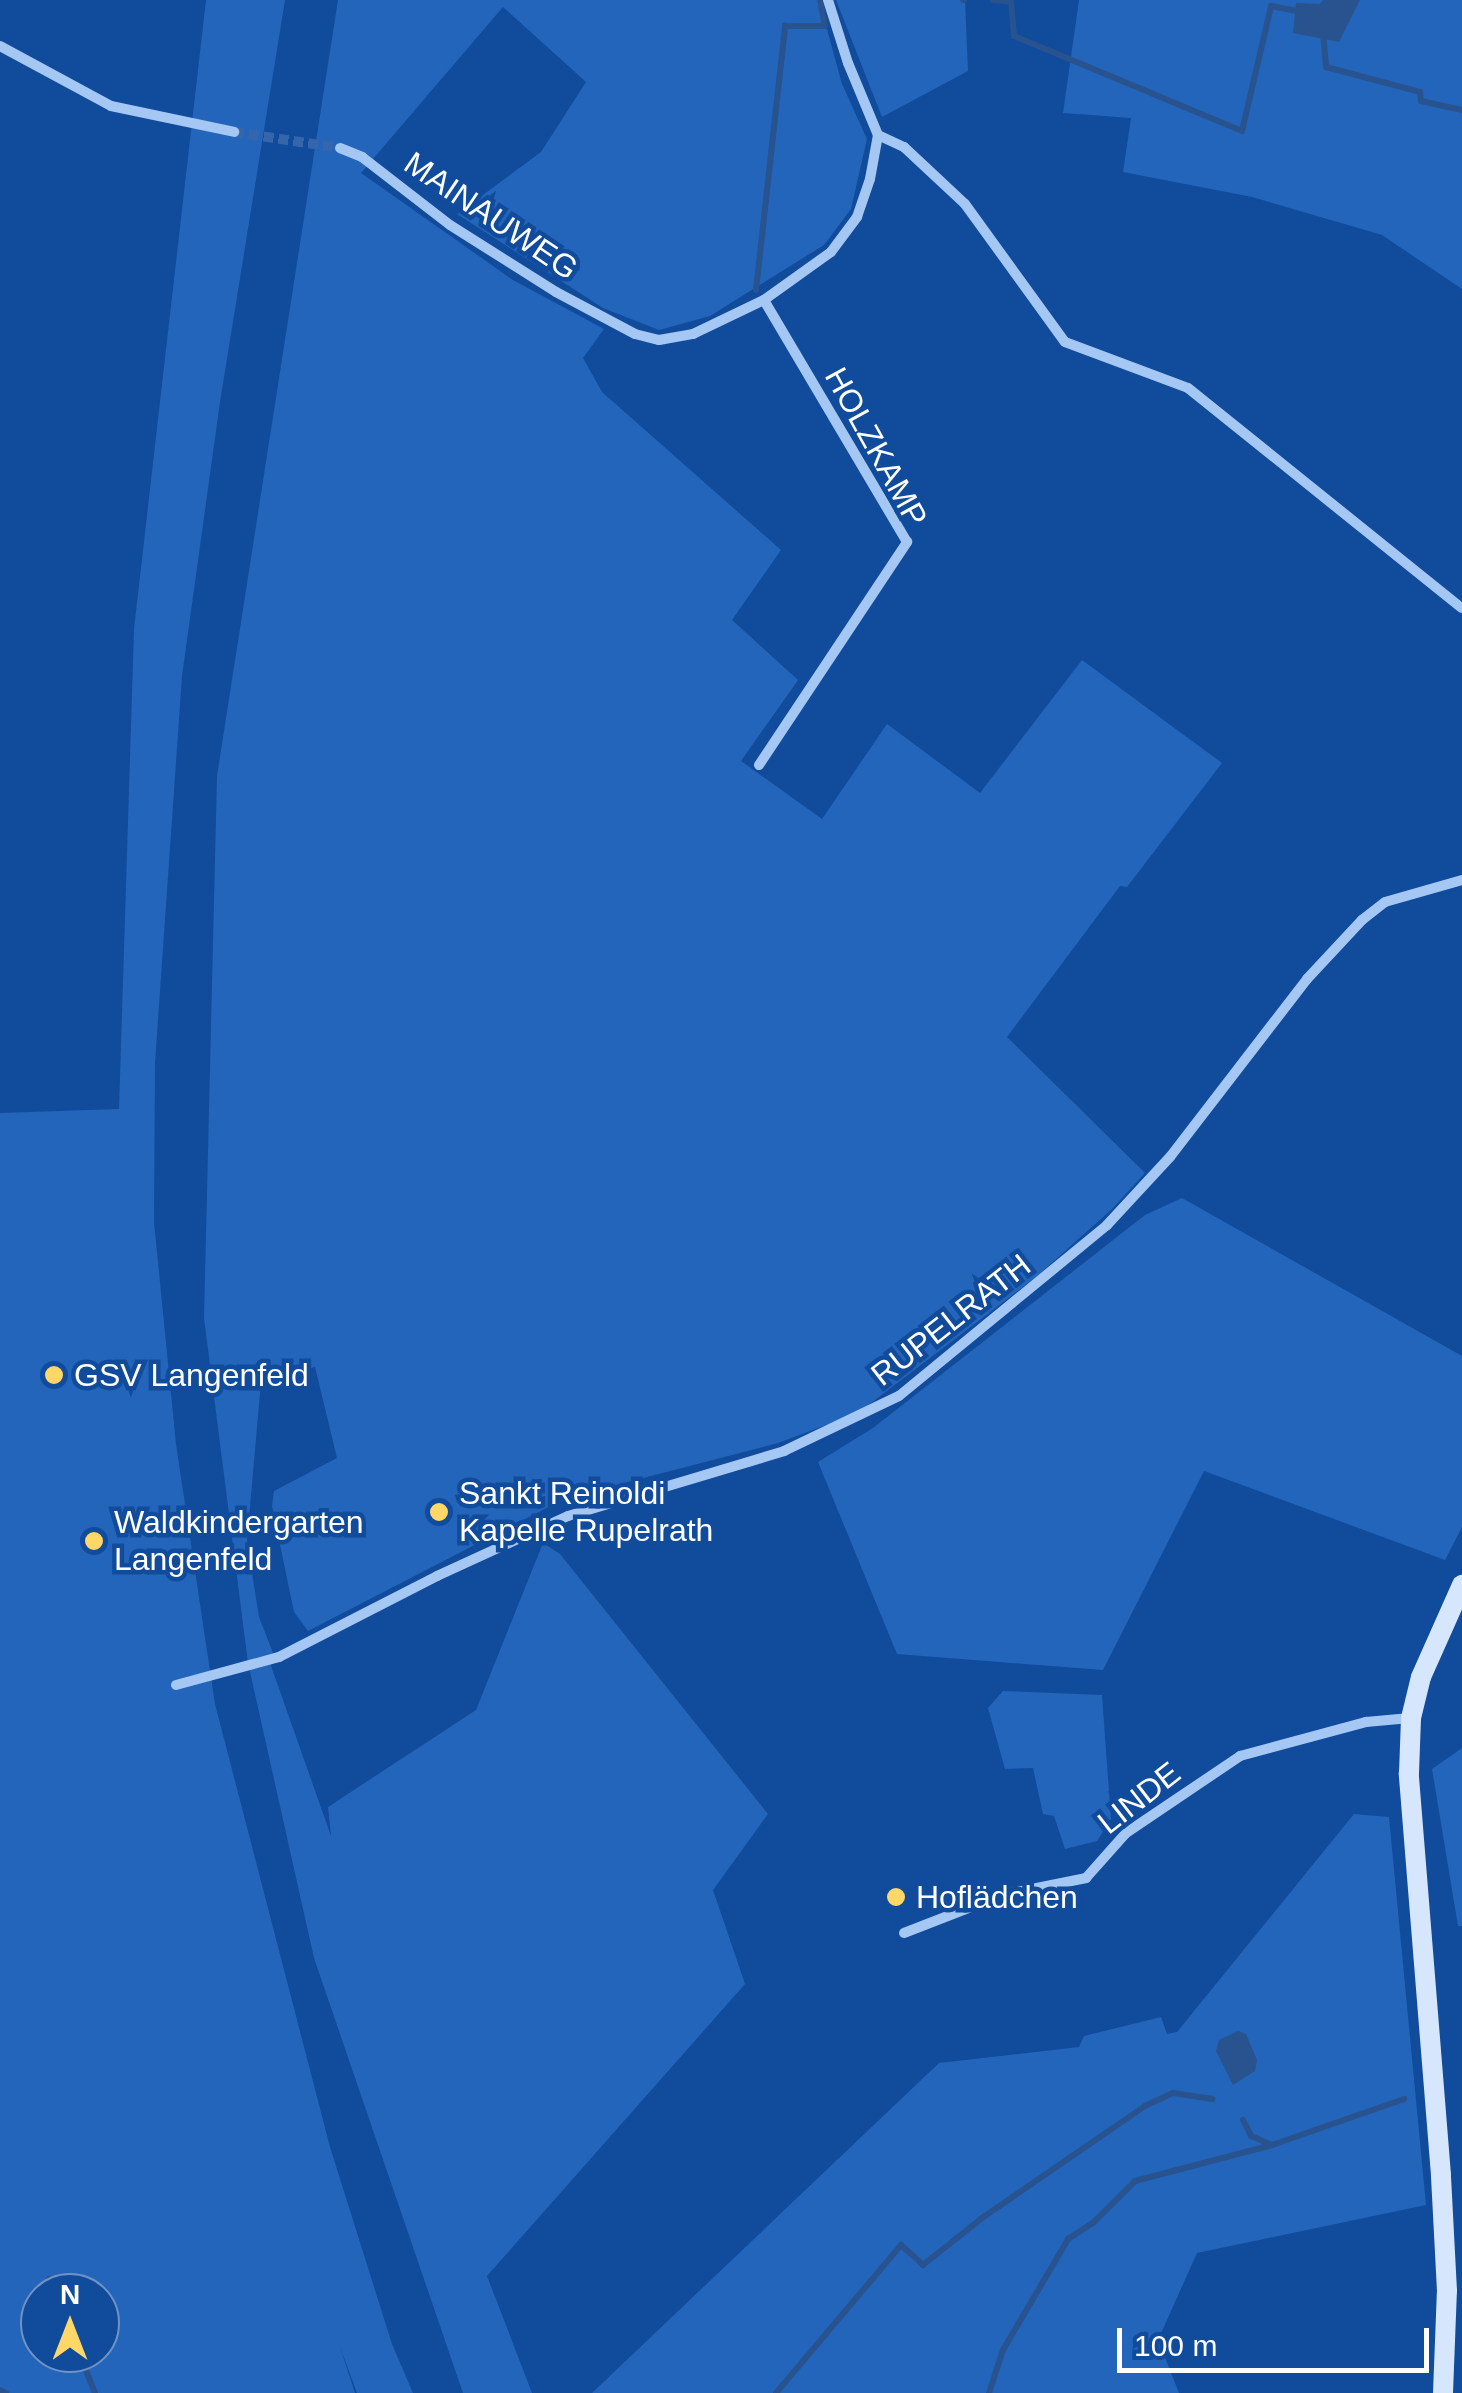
<!DOCTYPE html>
<html>
<head>
<meta charset="utf-8">
<style>
	body { margin:0 }
	#map { position:relative; width:1462px; height:2393px; overflow:hidden; background:#114b9c; font-family:Helvetica,sans-serif }
	div>[style] { position:absolute }
	[style*='--x'] { left:calc(var(--x)*1px); top:calc(var(--y)*1px); width:calc(var(--w)*1px); rotate:calc(var(--a)*1deg) }
	.green>* { inset:0; background:#2365ba }
	.water>* { inset:0; background:#28538f }
	.stream>* { height:6px; margin:-3px; padding:0 3px; transform-origin:3px; border-radius:3px; background:#28538f }
	.street-tunnel>* { height:10px; margin-top:-5px; transform-origin:0; background:repeating-linear-gradient(90deg,#3566ab 0 10px,transparent 0 15px) }
	.street>* { height:10px; margin:-5px; padding:0 5px; transform-origin:5px; border-radius:5px; background:#a5c7f4 }
	.secondary>* { height:20px; margin:-10px; padding:0 10px; transform-origin:10px; border-radius:10px; background:#d5e6fd }
	.dots>* { width:28px; height:28px; translate:-50% -50%; box-sizing:border-box; border:5px solid #114b9c; border-radius:50% }
	span { translate:-50% -50%; white-space:nowrap; text-align:center; line-height:1.15; -webkit-text-stroke:9px #114b9c; paint-order:stroke }
	.street-label { font-size:32px; color:#fff }
	.poi-label { font-size:32px; color:#fff }
	.left { translate:0 -50%; text-align:left }
	.north { position:absolute; left:20px; top:2273px; width:100px; height:100px; box-sizing:border-box; background:#114b9c; border:2px solid #7093c4; border-radius:50%; rotate:0deg; font-size:28px; font-weight:700; line-height:40px; text-align:center; color:#fff }
	.north::after { content:''; display:block; margin:auto; width:35px; height:45px; background:#ffd668; clip-path:polygon(50% 0,100% 100%,50% 72%,0 100%) }
	.scale { position:absolute; left:1117px; top:2328px; width:312px; height:45px; box-sizing:border-box; border:5px solid #fff; border-top:0; padding-left:12px; font-size:30px; line-height:35px; white-space:nowrap; color:#fff; -webkit-text-stroke:8px #114b9c; paint-order:stroke }
</style>
</head>
<body>
<div id="map">
	<div class="green">
		<div style="clip-path:polygon(evenodd,206px 0,285px 0,220px 402px,182px 676px,155px 1063px,154px 1222px,176px 1444px,215px 1704px,330px 2147px,392px 2344px,413px 2393px,357px 2393px,340px 2347px,355px 2393px,0 2393px,0 1113px,119px 1109px,134px 629px,206px 0,40px 2293px,100px 2293px,100px 2353px,40px 2353px,40px 2293px)"></div>
		<div style="clip-path:polygon(338px 0,819px 0,842px 84px,867px 139px,851px 209px,824px 245px,710px 316px,659px 330px,603px 308px,457px 214px,541px 152px,586px 82px,503px 7px,361px 173px,513px 280px,604px 329px,583px 358px,602px 392px,781px 550px,732px 620px,798px 680px,741px 761px,822px 819px,887px 724px,980px 793px,1082px 660px,1222px 763px,1127px 887px,1120px 886px,1007px 1037px,1145px 1173px,1112px 1209px,1036px 1277px,858px 1413px,778px 1443px,566px 1498px,308px 1631px,294px 1612px,272px 1506px,274px 1491px,337px 1458px,315px 1367px,261px 1382px,247px 1541px,259px 1617px,273px 1653px,270px 1663px,331px 1836px,328px 1807px,476px 1710px,543px 1543px,560px 1554px,768px 1814px,713px 1890px,745px 1984px,487px 2276px,532px 2393px,463px 2393px,314px 1958px,248px 1663px,204px 1318px,217px 776px)"></div>
		<div style="clip-path:polygon(836px 0,965px 0,968px 71px,882px 117px)"></div>
		<div style="clip-path:polygon(1079px 0,1462px 0,1462px 289px,1382px 235px,1252px 197px,1123px 172px,1131px 118px,1063px 113px)"></div>
		<div style="clip-path:polygon(1182px 1198px,1462px 1356px,1462px 1527px,1445px 1560px,1204px 1471px,1103px 1670px,897px 1654px,818px 1462px,873px 1428px,1145px 1215px)"></div>
		<div style="clip-path:polygon(1003px 1691px,1102px 1695px,1111px 1819px,1097px 1841px,1065px 1849px,1054px 1816px,1043px 1814px,1033px 1768px,1005px 1769px,988px 1708px)"></div>
		<div style="clip-path:polygon(1462px 1748px,1462px 1926px,1458px 1926px,1432px 1769px)"></div>
		<div style="clip-path:polygon(1354px 1814px,1389px 1817px,1426px 2205px,1197px 2253px,1158px 2340px,1179px 2393px,592px 2393px,939px 2063px,1079px 2047px,1084px 2036px,1161px 2017px,1167px 2034px,1177px 2032px)"></div>
	</div>
	<div class="water">
		<div style="clip-path:polygon(1323px 0,1360px 0,1339px 42px,1293px 33px,1296px 3px,1320px 4px)"></div>
		<div style="clip-path:polygon(1238px 2031px,1246px 2034px,1257px 2060px,1255px 2071px,1233px 2085px,1216px 2051px,1219px 2040px)"></div>
	</div>
	<div class="stream">
		<div style="--x:963;--y:0;--w:1;--a:0"></div>
		<div style="--x:993;--y:0;--w:18;--a:6"></div>
		<div style="--x:1011;--y:2;--w:34;--a:85"></div>
		<div style="--x:1014;--y:36;--w:247;--a:22.6"></div>
		<div style="--x:1242;--y:131;--w:128;--a:-76.9"></div>
		<div style="--x:1271;--y:6;--w:33;--a:11"></div>
		<div style="--x:1323;--y:32;--w:35;--a:85"></div>
		<div style="--x:1326;--y:67;--w:97;--a:14.9"></div>
		<div style="--x:1420;--y:92;--w:9;--a:84"></div>
		<div style="--x:1421;--y:101;--w:42;--a:12.4"></div>
		<div style="--x:756;--y:290;--w:266;--a:-83.7"></div>
		<div style="--x:785;--y:26;--w:40;--a:0"></div>
		<div style="--x:825;--y:26;--w:26;--a:-101"></div>
		<div style="--x:1243;--y:2120;--w:18;--a:63"></div>
		<div style="--x:1251;--y:2136;--w:23;--a:23"></div>
		<div style="--x:1272;--y:2145;--w:140;--a:-19.2"></div>
		<div style="--x:49;--y:2279;--w:15;--a:67"></div>
		<div style="--x:79;--y:2353;--w:43;--a:68.2"></div>
		<div style="--x:0;--y:2390;--w:7;--a:27"></div>
		<div style="--x:776;--y:2393;--w:194;--a:-49.8"></div>
		<div style="--x:901;--y:2245;--w:30;--a:42"></div>
		<div style="--x:923;--y:2265;--w:75;--a:-38.5"></div>
		<div style="--x:982;--y:2218;--w:198;--a:-34.5"></div>
		<div style="--x:1145;--y:2106;--w:31;--a:-25"></div>
		<div style="--x:1173;--y:2093;--w:40;--a:8.5"></div>
		<div style="--x:989;--y:2393;--w:45;--a:-72"></div>
		<div style="--x:1003;--y:2350;--w:129;--a:-59.6"></div>
		<div style="--x:1068;--y:2239;--w:30;--a:-33"></div>
		<div style="--x:1093;--y:2223;--w:59;--a:-45"></div>
		<div style="--x:1135;--y:2181;--w:142;--a:-14.7"></div>
	</div>
	<div class="street-tunnel">
		<div style="--x:234;--y:132;--w:107;--a:8.6"></div>
	</div>
	<div class="street">
		<div style="--x:828;--y:0;--w:66;--a:72.4"></div>
		<div style="--x:848;--y:63;--w:78;--a:67.4"></div>
		<div style="--x:878;--y:135;--w:29;--a:25"></div>
		<div style="--x:904;--y:147;--w:83;--a:43.1"></div>
		<div style="--x:965;--y:204;--w:170;--a:54.1"></div>
		<div style="--x:1065;--y:342;--w:131;--a:20.5"></div>
		<div style="--x:1188;--y:388;--w:351;--a:38.8"></div>
		<div style="--x:0;--y:46;--w:126;--a:28.4"></div>
		<div style="--x:111;--y:106;--w:126;--a:11.9"></div>
		<div style="--x:340;--y:148;--w:24;--a:22"></div>
		<div style="--x:362;--y:157;--w:111;--a:37.7"></div>
		<div style="--x:450;--y:225;--w:125;--a:32.3"></div>
		<div style="--x:556;--y:292;--w:89;--a:28"></div>
		<div style="--x:635;--y:334;--w:25;--a:14"></div>
		<div style="--x:659;--y:340;--w:35;--a:-10"></div>
		<div style="--x:693;--y:334;--w:79;--a:-25.6"></div>
		<div style="--x:764;--y:300;--w:82;--a:-35.6"></div>
		<div style="--x:831;--y:252;--w:44;--a:-53.4"></div>
		<div style="--x:857;--y:217;--w:40;--a:-71.1"></div>
		<div style="--x:870;--y:179;--w:45;--a:-79.7"></div>
		<div style="--x:759;--y:765;--w:268;--a:-56.4"></div>
		<div style="--x:907;--y:542;--w:281;--a:-120.6"></div>
		<div style="--x:176;--y:1685;--w:107;--a:-15.2"></div>
		<div style="--x:279;--y:1657;--w:178;--a:-27.1"></div>
		<div style="--x:437;--y:1576;--w:144;--a:-24.6"></div>
		<div style="--x:568;--y:1516;--w:226;--a:-16.7"></div>
		<div style="--x:784;--y:1451;--w:127;--a:-25.6"></div>
		<div style="--x:899;--y:1396;--w:269;--a:-39.4"></div>
		<div style="--x:1107;--y:1225;--w:93;--a:-47.2"></div>
		<div style="--x:1170;--y:1157;--w:225;--a:-52.4"></div>
		<div style="--x:1307;--y:979;--w:81;--a:-47"></div>
		<div style="--x:1362;--y:920;--w:29;--a:-38"></div>
		<div style="--x:1385;--y:902;--w:80;--a:-15.9"></div>
		<div style="--x:904;--y:1933;--w:105;--a:-21.2"></div>
		<div style="--x:1002;--y:1895;--w:86;--a:-11.4"></div>
		<div style="--x:1086;--y:1878;--w:60;--a:-48.4"></div>
		<div style="--x:1126;--y:1833;--w:138;--a:-34"></div>
		<div style="--x:1240;--y:1756;--w:131;--a:-15.1"></div>
		<div style="--x:1366;--y:1722;--w:44;--a:-5.2"></div>
	</div>
	<div class="secondary">
		<div style="--x:1443;--y:2393;--w:102;--a:-87.8"></div>
		<div style="--x:1447;--y:2291;--w:116;--a:-93"></div>
		<div style="--x:1441;--y:2175;--w:403;--a:-94.6"></div>
		<div style="--x:1409;--y:1773;--w:55;--a:-87.9"></div>
		<div style="--x:1411;--y:1718;--w:42;--a:-76.3"></div>
		<div style="--x:1421;--y:1677;--w:101;--a:-66"></div>
	</div>
	<div class="dots">
		<div style="left:54px;top:1375px;background:#ffd668"></div>
		<div style="left:439px;top:1512px;background:#ffd668"></div>
		<div style="left:94px;top:1541px;background:#ffd668"></div>
		<div style="left:896px;top:1897px;background:#ffd668"></div>
	</div>
	<div class="street-label">
		<span style="left:491px;top:216px;rotate:34deg">MAINAUWEG</span>
		<span style="left:876px;top:447px;rotate:61deg">HOLZKAMP</span>
		<span style="left:951px;top:1320px;rotate:-38deg">RUPELRATH</span>
		<span style="left:1139px;top:1798px;rotate:-38deg">LINDE</span>
	</div>
	<div class="poi-label">
		<span class="left" style="left:74px;top:1375px">GSV Langenfeld</span>
		<span class="left" style="left:459px;top:1512px">Sankt Reinoldi<br>Kapelle Rupelrath</span>
		<span class="left" style="left:114px;top:1541px">Waldkindergarten<br>Langenfeld</span>
		<span class="left" style="left:916px;top:1897px">Hoflädchen</span>
	</div>
	<div class="north">N</div>
	<div class="scale">100 m</div>
</div>
</body>
</html>
